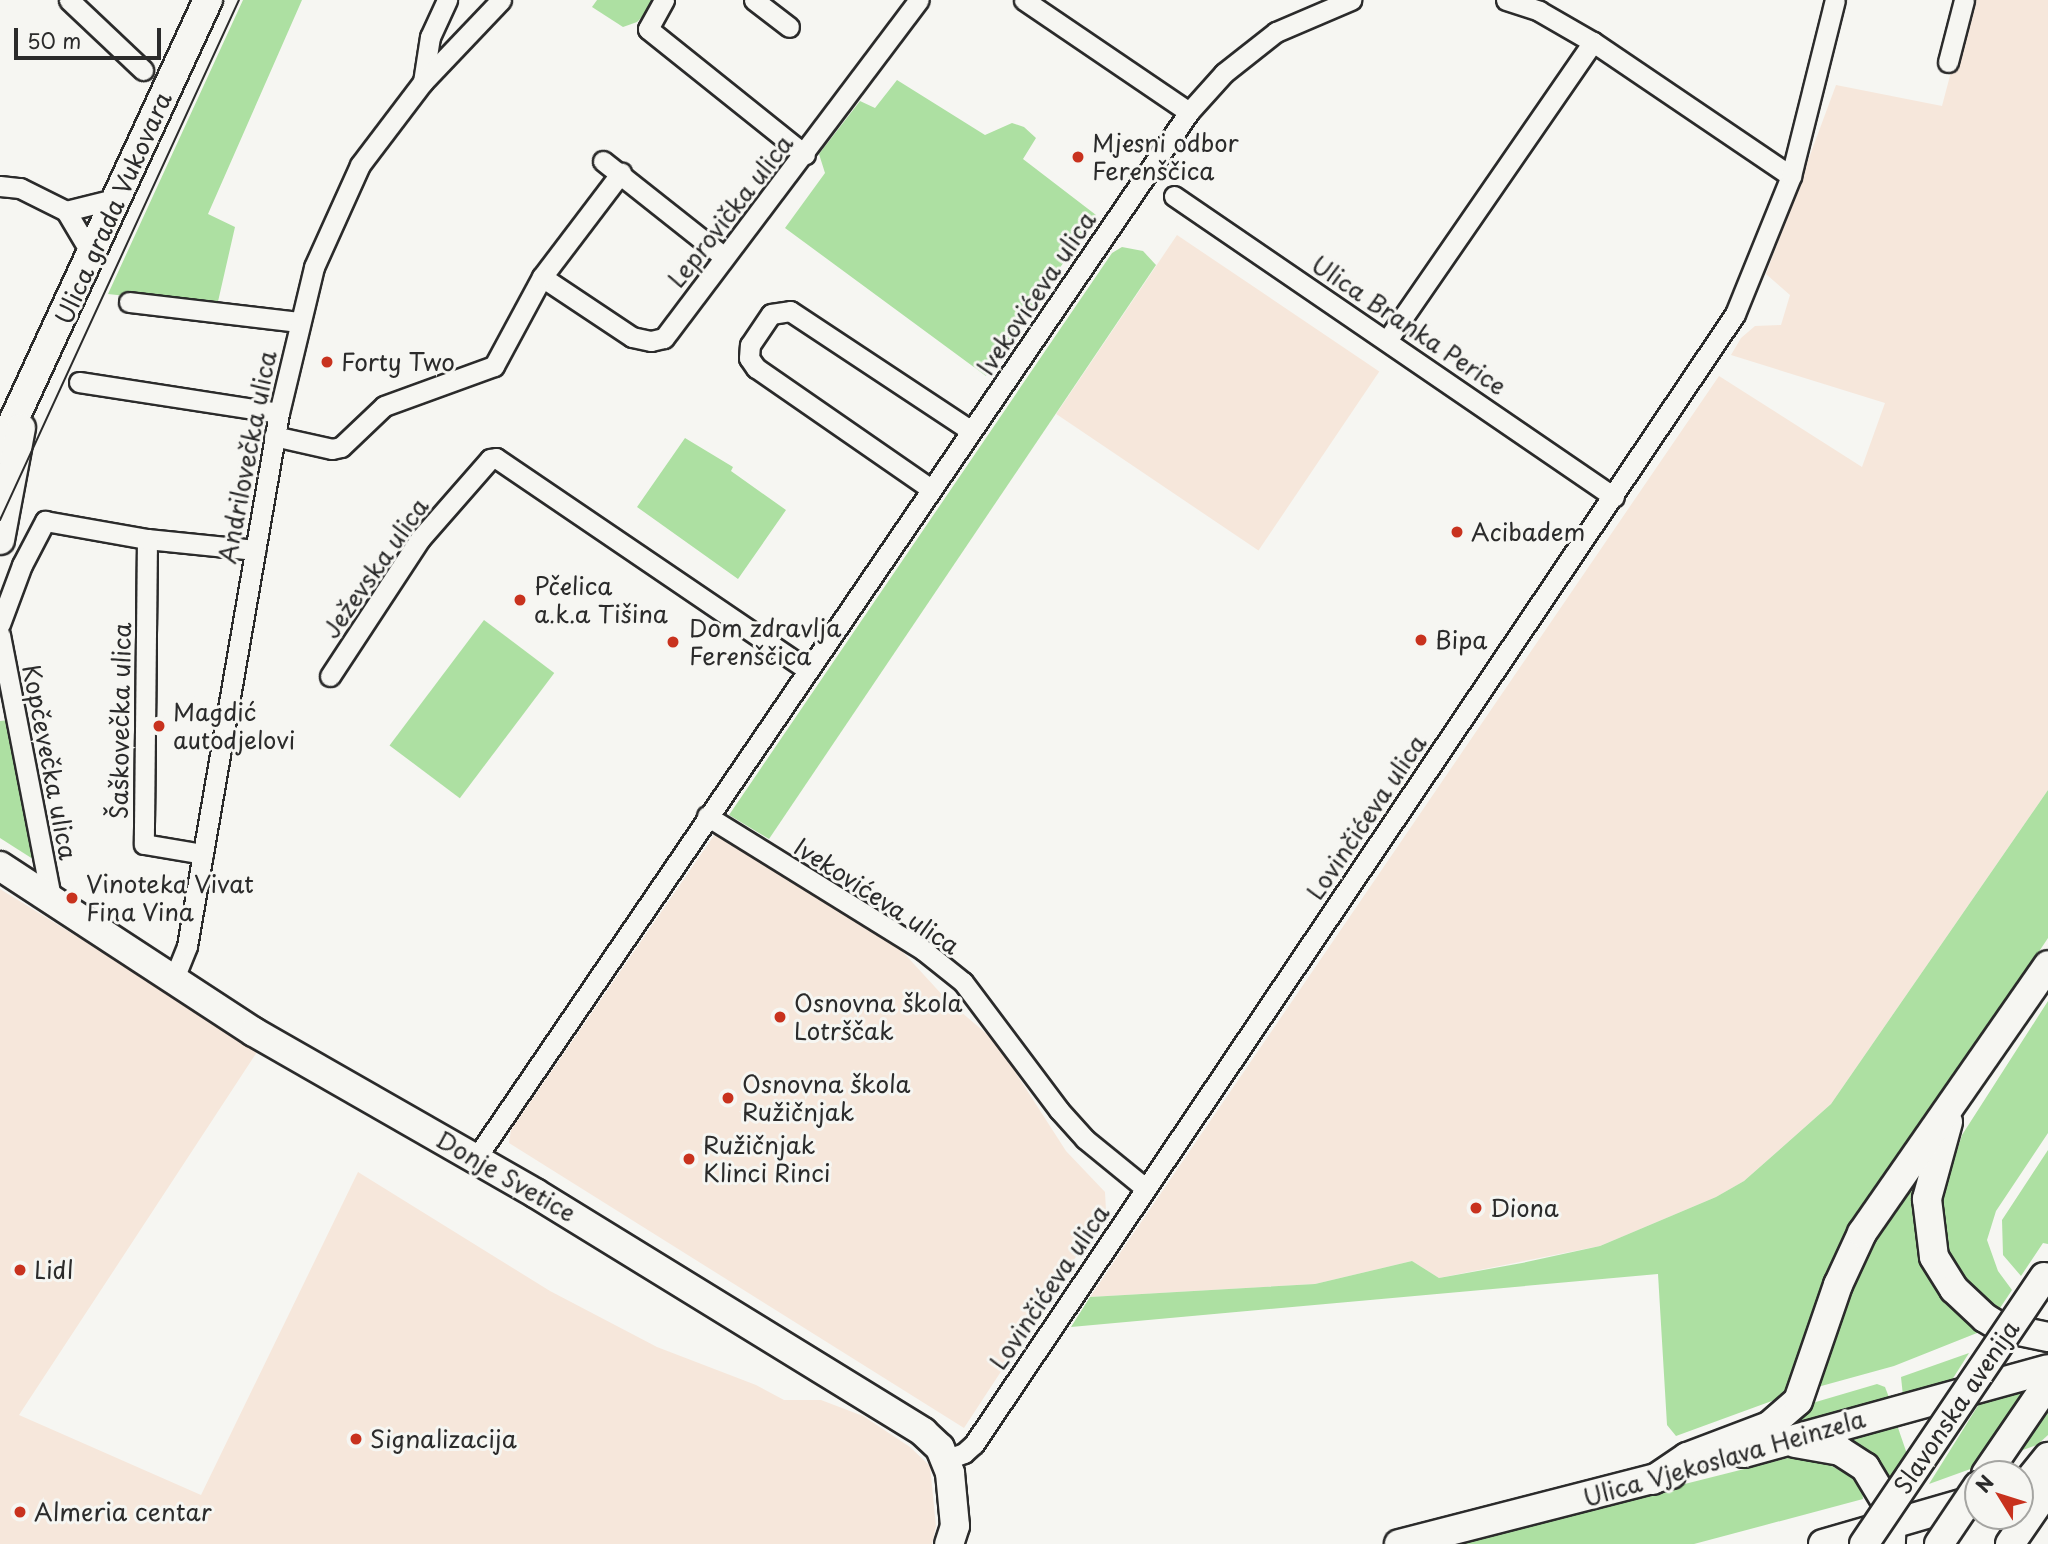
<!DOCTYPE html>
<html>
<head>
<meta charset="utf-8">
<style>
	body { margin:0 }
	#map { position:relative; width:2048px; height:1544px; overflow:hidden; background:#f6f6f2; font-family:"Playpen Sans",sans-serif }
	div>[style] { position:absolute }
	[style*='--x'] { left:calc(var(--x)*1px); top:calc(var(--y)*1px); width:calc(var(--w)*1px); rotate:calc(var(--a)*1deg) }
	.built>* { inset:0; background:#f6e7db; transform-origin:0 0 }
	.green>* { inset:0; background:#ade0a2; transform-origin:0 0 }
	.roads { filter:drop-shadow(2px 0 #2b2b2b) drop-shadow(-2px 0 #2b2b2b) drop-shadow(0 2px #2b2b2b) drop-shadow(0 -2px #2b2b2b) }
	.street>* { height:19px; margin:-9.5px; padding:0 9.5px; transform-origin:9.5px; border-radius:9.5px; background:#f6f6f2 }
	.secondary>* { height:28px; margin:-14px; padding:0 14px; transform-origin:14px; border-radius:14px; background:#f6f6f2 }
	.tram>* { height:2px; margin:-1px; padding:0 1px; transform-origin:1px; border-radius:1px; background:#2b2b2b }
	.bridges { filter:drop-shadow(2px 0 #2b2b2b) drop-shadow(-2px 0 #2b2b2b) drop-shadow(0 2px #2b2b2b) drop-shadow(0 -2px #2b2b2b) }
	.secondary-bridge>* { height:28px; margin:-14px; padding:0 14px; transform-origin:14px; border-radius:14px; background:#f6f6f2 }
	.dots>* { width:19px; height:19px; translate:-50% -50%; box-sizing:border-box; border:4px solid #f6f6f2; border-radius:50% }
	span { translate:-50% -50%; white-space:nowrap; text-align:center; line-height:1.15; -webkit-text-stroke:6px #f6f6f2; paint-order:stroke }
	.poi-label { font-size:24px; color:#2b2b2b }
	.left { translate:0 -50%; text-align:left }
	.street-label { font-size:24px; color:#2b2b2b }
	.north { position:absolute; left:1964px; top:1460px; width:70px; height:70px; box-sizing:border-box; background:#f6f6f2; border:2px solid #a5a5a2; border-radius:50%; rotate:308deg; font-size:19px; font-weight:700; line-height:28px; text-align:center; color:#2b2b2b }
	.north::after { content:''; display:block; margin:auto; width:24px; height:32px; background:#c8321e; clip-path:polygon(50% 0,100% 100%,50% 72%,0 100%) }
	.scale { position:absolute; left:14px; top:28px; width:147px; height:32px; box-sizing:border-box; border:4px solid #2b2b2b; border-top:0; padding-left:9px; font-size:21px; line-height:24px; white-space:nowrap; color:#2b2b2b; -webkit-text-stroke:5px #f6f6f2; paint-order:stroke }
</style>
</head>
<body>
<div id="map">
	<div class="built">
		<div style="clip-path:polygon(1970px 0,2048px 0,2048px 790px,1831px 1104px,1744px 1181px,1716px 1197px,1600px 1246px,1439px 1278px,1412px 1261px,1315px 1284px,1090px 1297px,1719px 376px,1862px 467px,1885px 403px,1731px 355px,1741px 338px,1755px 326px,1781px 325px,1790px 295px,1766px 274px,1836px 85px,1942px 106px)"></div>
		<div style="left:1177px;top:235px;width:244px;height:216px;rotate:34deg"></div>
		<div style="clip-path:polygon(717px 831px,902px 951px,946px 999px,996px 1042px,1066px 1151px,1105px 1192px,1106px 1211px,964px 1428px,509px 1143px,511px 1130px)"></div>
		<div style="clip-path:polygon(0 889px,259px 1049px,19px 1415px,201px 1495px,358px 1172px,550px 1291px,657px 1347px,756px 1385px,784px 1400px,821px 1400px,863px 1416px,910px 1447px,930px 1466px,936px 1526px,932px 1544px,0 1544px)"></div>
	</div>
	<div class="green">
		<div style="clip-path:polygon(243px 0,302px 0,208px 214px,235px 227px,217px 306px,108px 294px)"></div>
		<div style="clip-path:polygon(597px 0,659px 0,637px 22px,623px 27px,592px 7px)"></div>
		<div style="clip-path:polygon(897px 80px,985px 135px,1012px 123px,1024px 127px,1036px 138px,1023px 159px,1096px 215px,986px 376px,785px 228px,825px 173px,819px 154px,860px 101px,875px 108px)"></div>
		<div style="clip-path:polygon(1122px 247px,1143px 251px,1156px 265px,769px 839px,729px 815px,1112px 253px)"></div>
		<div style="clip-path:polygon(685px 438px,733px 467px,731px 471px,786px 510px,738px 579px,637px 507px)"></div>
		<div style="left:484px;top:620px;width:88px;height:157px;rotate:37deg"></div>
		<div style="clip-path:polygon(9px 720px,36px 861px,0 838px,0 721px)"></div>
		<div style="clip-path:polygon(2048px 790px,2048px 938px,1956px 1076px,1791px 1394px,1676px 1436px,1667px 1425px,1658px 1274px,1071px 1327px,1090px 1297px,1315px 1284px,1412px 1261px,1439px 1278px,1522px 1263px,1600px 1246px,1716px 1197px,1744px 1181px,1831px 1104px)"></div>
		<div style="clip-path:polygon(2048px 1001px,2048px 1133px,1996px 1211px,1987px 1240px,1998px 1271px,2012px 1290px,1998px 1311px,1963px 1280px,1955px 1266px,1941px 1234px,1941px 1200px,1962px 1135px)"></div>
		<div style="clip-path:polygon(2048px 1150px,2048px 1244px,2043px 1243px,2021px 1276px,2003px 1255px,2002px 1220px)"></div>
		<div style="clip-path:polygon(1919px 1173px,1913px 1218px,1925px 1270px,1949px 1305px,1982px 1331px,1894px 1366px,1814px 1388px,1862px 1253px)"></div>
		<div style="clip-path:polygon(1969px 1353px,1950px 1383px,1903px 1396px,1901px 1377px)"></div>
		<div style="clip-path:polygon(2048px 1383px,2048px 1435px,2037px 1445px,1929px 1484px,1984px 1396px)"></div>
		<div style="clip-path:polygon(1877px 1384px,1885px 1387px,1890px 1400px,1793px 1428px,1788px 1423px,1809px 1404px)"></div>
		<div style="clip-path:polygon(1895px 1419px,1919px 1489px,1899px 1494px,1876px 1458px,1843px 1436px)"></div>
		<div style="clip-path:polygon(1788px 1458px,1826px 1463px,1850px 1476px,1862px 1490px,1863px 1499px,1694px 1544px,1447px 1544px)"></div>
	</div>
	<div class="roads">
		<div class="street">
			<div style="--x:69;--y:0;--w:102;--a:43.4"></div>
			<div style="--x:664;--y:0;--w:33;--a:119"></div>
			<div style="--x:648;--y:29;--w:201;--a:38.7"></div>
			<div style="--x:754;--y:0;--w:44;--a:37.6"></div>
			<div style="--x:1024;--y:0;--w:199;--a:34.2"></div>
			<div style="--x:1506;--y:0;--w:35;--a:18"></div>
			<div style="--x:1539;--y:11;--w:62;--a:29.9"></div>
			<div style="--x:1593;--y:42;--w:239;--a:34.1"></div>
			<div style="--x:1948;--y:62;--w:64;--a:-75.5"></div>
			<div style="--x:423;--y:82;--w:46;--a:-81.2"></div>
			<div style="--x:430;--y:37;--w:41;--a:-65.3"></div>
			<div style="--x:603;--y:161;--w:154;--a:38.4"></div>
			<div style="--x:0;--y:186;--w:20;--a:6"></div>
			<div style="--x:20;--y:188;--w:51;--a:26.6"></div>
			<div style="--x:1174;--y:196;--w:533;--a:34.38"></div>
			<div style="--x:92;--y:255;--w:51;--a:-120.6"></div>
			<div style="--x:66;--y:211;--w:54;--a:-14"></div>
			<div style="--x:542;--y:277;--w:108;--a:33.7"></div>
			<div style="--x:632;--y:337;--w:19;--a:12"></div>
			<div style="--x:651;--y:341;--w:13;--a:-13"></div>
			<div style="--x:664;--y:338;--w:423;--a:-53"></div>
			<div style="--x:129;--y:302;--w:170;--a:6.7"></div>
			<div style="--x:1388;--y:339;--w:361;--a:-55.4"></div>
			<div style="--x:79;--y:382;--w:202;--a:8.8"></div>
			<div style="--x:274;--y:436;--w:59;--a:12.6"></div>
			<div style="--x:332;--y:449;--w:9;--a:-13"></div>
			<div style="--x:341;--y:447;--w:59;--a:-43.6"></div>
			<div style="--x:384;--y:406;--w:117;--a:-20"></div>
			<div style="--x:494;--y:366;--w:101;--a:-61.7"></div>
			<div style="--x:542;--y:277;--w:131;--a:-52.8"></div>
			<div style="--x:931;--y:489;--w:213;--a:-145.3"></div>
			<div style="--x:756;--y:368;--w:12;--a:-125"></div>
			<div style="--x:749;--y:358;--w:13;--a:-86"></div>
			<div style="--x:750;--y:345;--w:37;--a:-56"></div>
			<div style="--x:771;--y:314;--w:19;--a:-9"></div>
			<div style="--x:790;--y:311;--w:217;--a:33.5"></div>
			<div style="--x:147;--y:539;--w:305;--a:90.6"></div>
			<div style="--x:144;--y:844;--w:60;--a:9.6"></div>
			<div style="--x:0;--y:624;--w:63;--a:-69.6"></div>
			<div style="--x:22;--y:565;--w:50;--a:-62.4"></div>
			<div style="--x:45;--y:521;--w:104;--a:10"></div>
			<div style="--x:147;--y:539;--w:109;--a:5.8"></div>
			<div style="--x:0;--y:635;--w:268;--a:79"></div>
			<div style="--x:330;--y:676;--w:164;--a:-56.7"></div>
			<div style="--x:420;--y:539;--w:106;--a:-48.8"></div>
			<div style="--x:490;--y:459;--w:6;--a:-9"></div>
			<div style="--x:496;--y:458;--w:377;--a:34.2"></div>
			<div style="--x:707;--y:816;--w:254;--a:31.8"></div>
			<div style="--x:923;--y:950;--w:51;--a:38.7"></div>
			<div style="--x:963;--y:982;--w:160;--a:53.1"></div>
			<div style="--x:1059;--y:1110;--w:39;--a:48"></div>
			<div style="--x:1085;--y:1139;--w:77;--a:39.2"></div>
			<div style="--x:173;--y:981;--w:38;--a:-68"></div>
			<div style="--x:187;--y:946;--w:541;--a:-80.21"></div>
			<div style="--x:279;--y:413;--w:150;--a:-76.5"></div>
			<div style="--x:314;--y:267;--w:112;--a:-65.7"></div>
			<div style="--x:360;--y:165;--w:104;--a:-52.8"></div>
			<div style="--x:423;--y:82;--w:113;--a:-46.4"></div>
			<div style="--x:476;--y:1158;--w:1266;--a:-55.72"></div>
			<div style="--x:1189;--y:112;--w:52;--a:-48.1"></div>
			<div style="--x:1224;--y:73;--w:66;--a:-38.3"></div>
			<div style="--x:1276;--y:32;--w:82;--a:-23.1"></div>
			<div style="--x:945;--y:1460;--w:20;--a:-20"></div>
			<div style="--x:964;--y:1453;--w:13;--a:-42"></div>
			<div style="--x:974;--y:1444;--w:1362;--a:-56.04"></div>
			<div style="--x:1735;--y:314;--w:149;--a:-67.9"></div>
			<div style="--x:1791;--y:176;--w:181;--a:-76"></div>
		</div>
		<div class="secondary">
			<div style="--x:0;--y:450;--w:496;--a:-65.2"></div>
			<div style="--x:0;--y:540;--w:114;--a:-79.4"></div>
			<div style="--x:0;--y:866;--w:303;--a:33.2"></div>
			<div style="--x:254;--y:1032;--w:324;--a:29.8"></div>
			<div style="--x:535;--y:1193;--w:456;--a:31.6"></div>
			<div style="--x:923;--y:1432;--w:23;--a:43"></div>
			<div style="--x:940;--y:1448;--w:27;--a:68"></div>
			<div style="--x:950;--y:1473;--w:53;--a:84.6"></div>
			<div style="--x:955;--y:1526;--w:19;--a:108"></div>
			<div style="--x:1948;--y:1122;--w:80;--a:105.3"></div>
			<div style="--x:1927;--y:1199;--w:58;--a:83.1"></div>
			<div style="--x:1934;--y:1257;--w:38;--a:58"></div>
			<div style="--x:1954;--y:1289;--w:42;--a:43.1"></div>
			<div style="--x:1985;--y:1318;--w:17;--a:31"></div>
			<div style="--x:2000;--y:1327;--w:49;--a:11.8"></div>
			<div style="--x:1795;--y:1443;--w:46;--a:10.1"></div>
			<div style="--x:1840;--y:1451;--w:30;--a:33"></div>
			<div style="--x:1865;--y:1467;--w:52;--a:59"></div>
			<div style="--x:1892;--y:1512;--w:32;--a:92"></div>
			<div style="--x:1744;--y:1453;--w:315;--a:-15.4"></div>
			<div style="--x:1986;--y:1474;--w:110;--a:-55.7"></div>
			<div style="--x:1653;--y:1480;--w:41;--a:-34.1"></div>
			<div style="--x:1687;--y:1457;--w:88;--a:-20.7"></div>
			<div style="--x:1769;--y:1426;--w:38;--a:-41"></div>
			<div style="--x:1798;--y:1401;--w:123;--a:-71"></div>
			<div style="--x:1838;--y:1285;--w:57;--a:-65.2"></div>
			<div style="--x:1862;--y:1233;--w:326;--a:-55.2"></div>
			<div style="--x:2026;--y:1484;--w:35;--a:-51"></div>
			<div style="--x:1399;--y:1544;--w:281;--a:-14.4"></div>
			<div style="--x:1823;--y:1544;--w:161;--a:-16.2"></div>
			<div style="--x:2010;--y:1544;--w:67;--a:-55.4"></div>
		</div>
	</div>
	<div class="tram">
		<div style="--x:0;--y:520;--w:572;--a:-65.32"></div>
	</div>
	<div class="bridges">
		<div class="secondary-bridge">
			<div style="--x:1864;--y:1544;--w:322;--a:-56"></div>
			<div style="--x:1939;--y:1544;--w:70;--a:-56.1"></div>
		</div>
	</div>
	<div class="dots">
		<div style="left:1078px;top:157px;background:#c8321e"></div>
		<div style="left:327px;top:362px;background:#c8321e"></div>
		<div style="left:1457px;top:532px;background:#c8321e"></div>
		<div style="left:520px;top:600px;background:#c8321e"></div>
		<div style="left:1421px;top:640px;background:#c8321e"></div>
		<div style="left:673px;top:642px;background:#c8321e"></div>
		<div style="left:159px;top:726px;background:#c8321e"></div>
		<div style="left:72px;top:898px;background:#c8321e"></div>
		<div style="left:780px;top:1017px;background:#c8321e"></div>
		<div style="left:728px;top:1098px;background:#c8321e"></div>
		<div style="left:689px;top:1159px;background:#c8321e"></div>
		<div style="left:1476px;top:1208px;background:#c8321e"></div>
		<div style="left:20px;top:1270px;background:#c8321e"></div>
		<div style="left:356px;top:1439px;background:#c8321e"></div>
		<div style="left:20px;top:1512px;background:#c8321e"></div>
	</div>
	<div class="poi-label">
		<span class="left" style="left:1092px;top:157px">Mjesni odbor<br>Ferenščica</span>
		<span class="left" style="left:341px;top:362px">Forty Two</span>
		<span class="left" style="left:1471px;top:532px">Acibadem</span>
		<span class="left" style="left:534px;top:600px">Pčelica<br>a.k.a Tišina</span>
		<span class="left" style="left:689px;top:642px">Dom zdravlja<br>Ferenščica</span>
		<span class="left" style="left:1435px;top:640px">Bipa</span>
		<span class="left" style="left:173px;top:726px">Magdić<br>autodjelovi</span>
		<span class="left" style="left:86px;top:898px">Vinoteka Vivat<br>Fina Vina</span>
		<span class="left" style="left:794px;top:1017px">Osnovna škola<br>Lotrščak</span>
		<span class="left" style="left:742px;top:1098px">Osnovna škola<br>Ružičnjak</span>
		<span class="left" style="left:703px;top:1159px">Ružičnjak<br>Klinci Rinci</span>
		<span class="left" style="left:1490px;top:1208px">Diona</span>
		<span class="left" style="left:34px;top:1270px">Lidl</span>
		<span class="left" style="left:370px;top:1439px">Signalizacija</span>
		<span class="left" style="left:34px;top:1512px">Almeria centar</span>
	</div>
	<div class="street-label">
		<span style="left:113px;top:208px;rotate:-66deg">Ulica grada Vukovara</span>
		<span style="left:730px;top:211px;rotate:-52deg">Leprovička ulica</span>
		<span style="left:1036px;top:293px;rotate:-56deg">Ivekovićeva ulica</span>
		<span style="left:1409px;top:325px;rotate:34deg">Ulica Branka Perice</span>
		<span style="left:247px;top:457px;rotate:-79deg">Andrilovečka ulica</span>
		<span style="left:375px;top:568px;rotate:-55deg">Ježevska ulica</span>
		<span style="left:120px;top:721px;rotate:-89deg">Šaškovečka ulica</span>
		<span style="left:50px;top:762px;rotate:79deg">Kopčevečka ulica</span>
		<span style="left:1366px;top:817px;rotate:-56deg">Lovinčićeva ulica</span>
		<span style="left:877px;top:896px;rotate:33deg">Ivekovićeva ulica</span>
		<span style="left:506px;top:1176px;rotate:30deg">Donje Svetice</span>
		<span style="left:1049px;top:1287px;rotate:-56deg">Lovinčićeva ulica</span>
		<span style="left:1956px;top:1407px;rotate:-56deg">Slavonska avenija</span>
		<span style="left:1724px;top:1458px;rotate:-16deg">Ulica Vjekoslava Heinzela</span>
	</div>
	<div class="north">N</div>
	<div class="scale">50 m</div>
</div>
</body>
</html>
